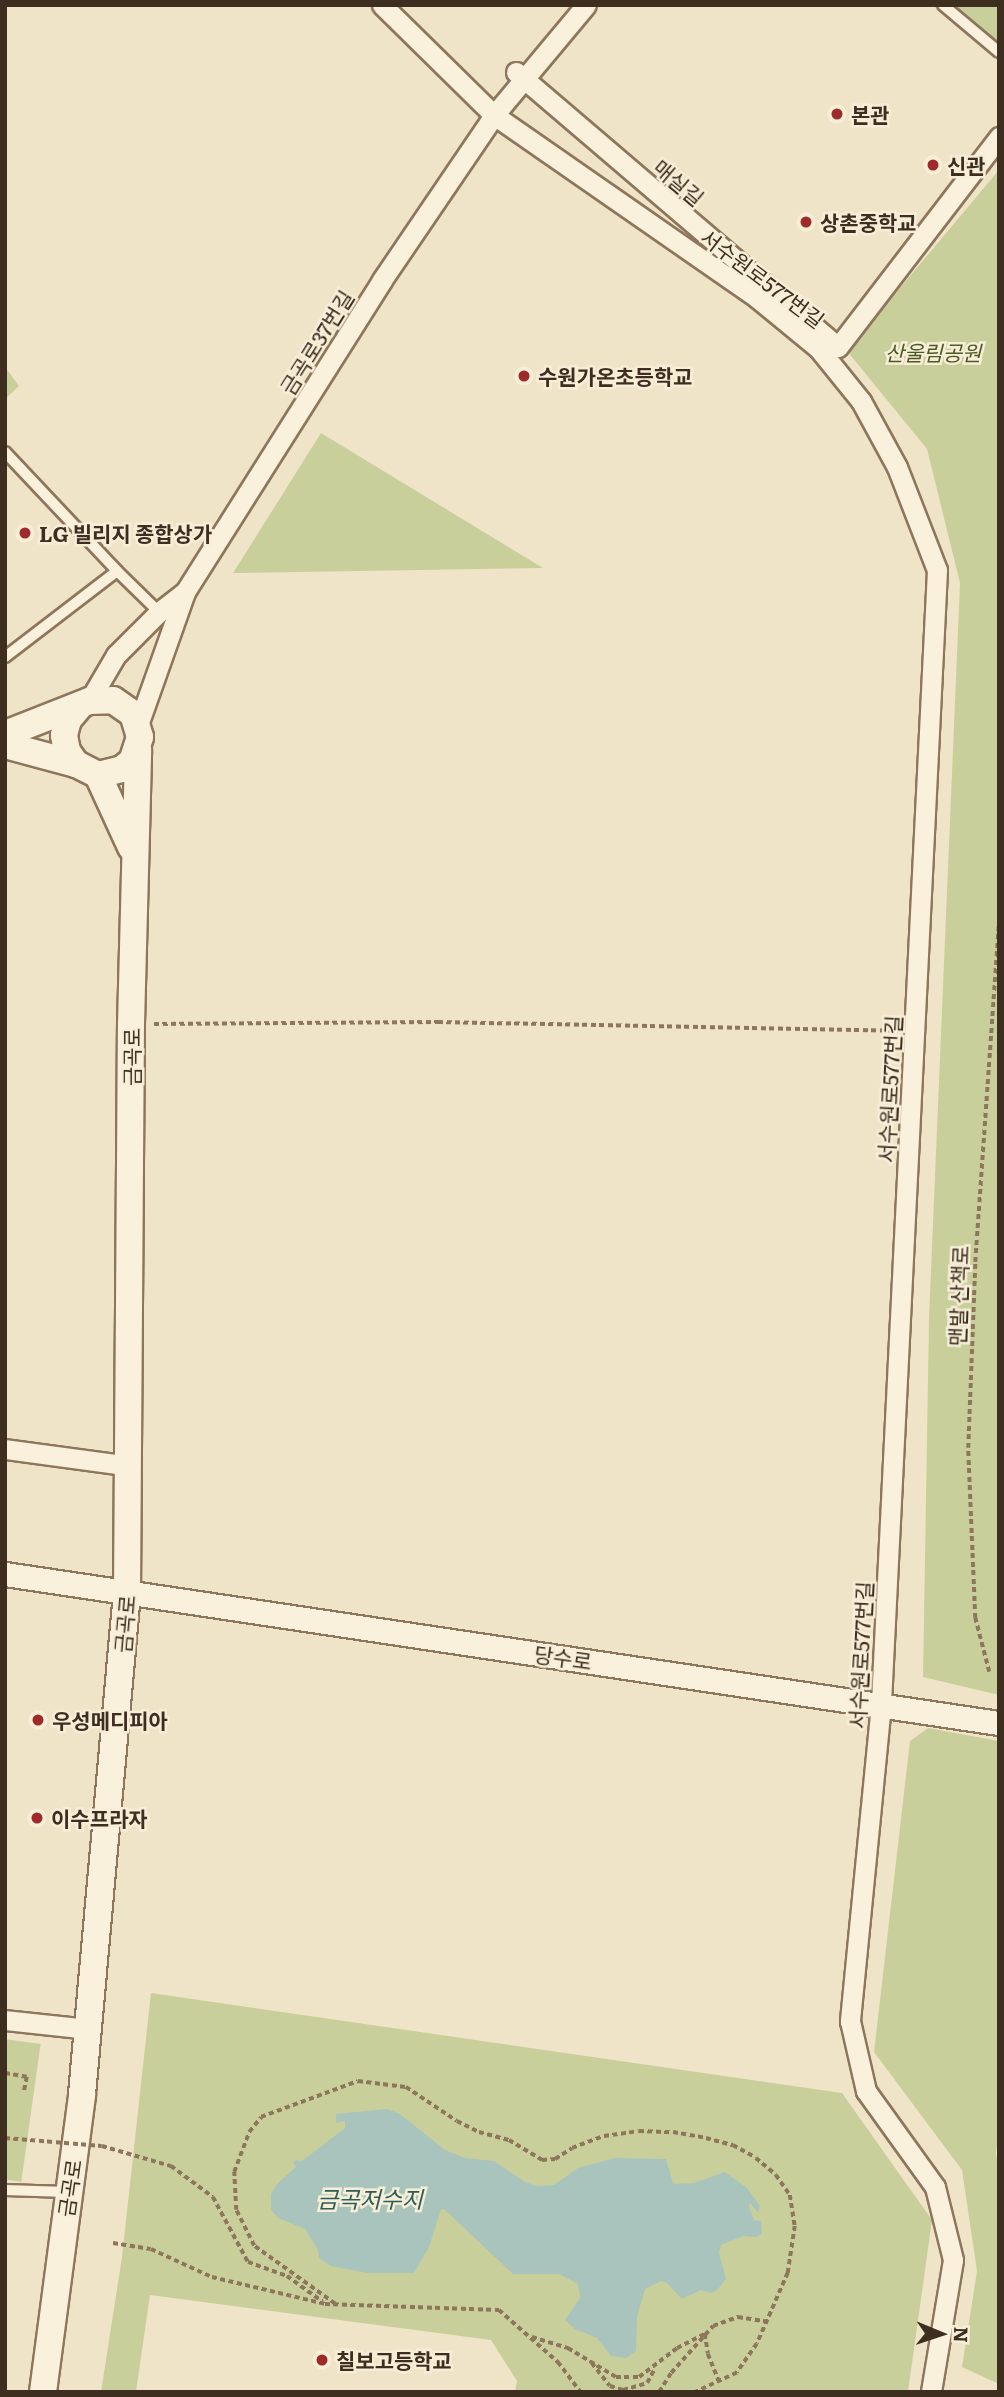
<!DOCTYPE html>
<html>
<head>
<meta charset="utf-8">
<style>
	body { margin:0 }
	#map { position:relative; width:1004px; height:2397px; overflow:hidden; background:#f0e4c8; font-family:Literata,"Noto Sans KR",serif }
	div>[style] { position:absolute }
	[style*='--x'] { left:calc(var(--x)*1px); top:calc(var(--y)*1px); width:calc(var(--w)*1px); rotate:calc(var(--a)*1deg) }
	.green>* { inset:0; background:#c9cf9b; transform-origin:0 0 }
	.water>* { inset:0; background:#a9c4bc }
	.path>* { height:3.5px; margin-top:-1.75px; transform-origin:0; background:repeating-linear-gradient(90deg,#8d765c 0 5px,transparent 0 8.5px) }
	.roads { filter:drop-shadow(2px 0 #8d765c) drop-shadow(-2px 0 #8d765c) drop-shadow(0 2px #8d765c) drop-shadow(0 -2px #8d765c) }
	.service>* { height:10px; margin:-5px; padding:0 5px; transform-origin:5px; border-radius:5px; background:#faf1dc }
	.minor>* { height:19px; margin:-9.5px; padding:0 9.5px; transform-origin:9.5px; border-radius:9.5px; background:#faf1dc }
	.tertiary>* { height:23px; margin:-11.5px; padding:0 11.5px; transform-origin:11.5px; border-radius:11.5px; background:#faf1dc }
	.secondary>* { height:26px; margin:-13px; padding:0 13px; transform-origin:13px; border-radius:13px; background:#faf1dc }
	.path-bridge>* { height:3.5px; margin-top:-1.75px; transform-origin:0; background:repeating-linear-gradient(90deg,#8d765c 0 5px,transparent 0 8.5px) }
	.dots>* { width:19px; height:19px; translate:-50% -50%; box-sizing:border-box; border:4px solid #f7eed8; border-radius:50% }
	span { translate:-50% -50%; white-space:nowrap; text-align:center; line-height:1.15; -webkit-text-stroke:5px #f7eed8; paint-order:stroke }
	.poi-label { font-size:21px; color:#3d2e20; font-weight:700 }
	.left { translate:0 -50%; text-align:left }
	.street-label { font-size:21px; color:#3d2e20 }
	.park-label { font-size:21px; color:#4d5a26; font-style:italic }
	.water-label { font-size:23px; color:#2f5d5a; font-style:italic }
	.frame { position:absolute; inset:0; border:7px solid #3d2e20; pointer-events:none }
	.north { position:absolute; left:906px; top:2299px; width:70px; height:70px; -webkit-text-stroke:5px #f7eed8; paint-order:stroke; rotate:92deg; font-size:19px; font-weight:700; line-height:28px; text-align:center; color:#3d2e20 }
	.north::after { content:''; display:block; margin:auto; width:24px; height:32px; background:#3d2e20; clip-path:polygon(50% 0,100% 100%,50% 72%,0 100%) }
</style>
</head>
<body>
<div id="map">
	<div class="green">
		<div style="clip-path:polygon(946px 5px,999px 5px,999px 45px,952px 11px)"></div>
		<div style="clip-path:polygon(999px 170px,999px 1695px,923px 1677px,929px 1318px,960px 583px,927px 449px,847px 351px)"></div>
		<div style="clip-path:polygon(5px 367px,19px 386px,5px 399px)"></div>
		<div style="clip-path:polygon(321px 433px,543px 568px,233px 573px)"></div>
		<div style="clip-path:polygon(928px 1728px,999px 1741px,999px 2130px,996px 2153px,999px 2176px,999px 2384px,962px 2367px,977px 2271px,962px 2170px,874px 2052px,910px 1741px)"></div>
		<div style="clip-path:polygon(151px 1993px,842px 2093px,932px 2220px,908px 2392px,515px 2392px,517px 2381px,491px 2340px,150px 2295px,136px 2392px,101px 2392px,122px 2257px)"></div>
		<div style="left:5px;top:2039px;width:36px;height:139px;rotate:8deg"></div>
	</div>
	<div class="water">
		<div style="clip-path:polygon(387px 2109px,400px 2114px,445px 2150px,465px 2158px,494px 2161px,525px 2182px,537px 2186px,554px 2185px,578px 2168px,615px 2158px,666px 2159px,673px 2184px,694px 2183px,725px 2172px,747px 2188px,760px 2206px,758px 2213px,750px 2203px,749px 2207px,754px 2220px,761px 2221px,762px 2234px,755px 2237px,743px 2236px,721px 2245px,719px 2253px,726px 2279px,717px 2290px,711px 2293px,701px 2290px,682px 2299px,667px 2283px,661px 2281px,645px 2289px,637px 2317px,636px 2351px,626px 2358px,611px 2356px,597px 2338px,575px 2329px,565px 2320px,580px 2298px,578px 2284px,559px 2274px,513px 2274px,444px 2209px,441px 2209px,429px 2247px,414px 2273px,367px 2273px,331px 2266px,319px 2258px,318px 2250px,305px 2229px,278px 2218px,271px 2210px,271px 2194px,278px 2183px,296px 2167px,293px 2163px,296px 2160px,302px 2161px,345px 2128px,345px 2121px,336px 2123px,336px 2114px)"></div>
	</div>
	<div class="path">
		<div style="--x:154;--y:1024;--w:284;--a:-0.4"></div>
		<div style="--x:438;--y:1022;--w:460;--a:1.1"></div>
		<div style="--x:989;--y:1672;--w:56;--a:-104.5"></div>
		<div style="--x:975;--y:1618;--w:170;--a:-92.4"></div>
		<div style="--x:968;--y:1448;--w:186;--a:-87.8"></div>
		<div style="--x:975;--y:1262;--w:342;--a:-86"></div>
		<div style="--x:5;--y:2073;--w:22;--a:10"></div>
		<div style="--x:27;--y:2077;--w:16;--a:101"></div>
		<div style="--x:213;--y:2197;--w:74;--a:61.7"></div>
		<div style="--x:248;--y:2262;--w:41;--a:19.7"></div>
		<div style="--x:287;--y:2276;--w:44;--a:35.8"></div>
		<div style="--x:113;--y:2243;--w:38;--a:9"></div>
		<div style="--x:151;--y:2249;--w:67;--a:24.7"></div>
		<div style="--x:212;--y:2277;--w:116;--a:13.4"></div>
		<div style="--x:325;--y:2304;--w:174;--a:2"></div>
		<div style="--x:499;--y:2310;--w:79;--a:41.4"></div>
		<div style="--x:558;--y:2362;--w:38;--a:53"></div>
		<div style="--x:335;--y:2304;--w:100;--a:-144.4"></div>
		<div style="--x:254;--y:2246;--w:40;--a:-116.6"></div>
		<div style="--x:236;--y:2210;--w:38;--a:-93"></div>
		<div style="--x:234;--y:2172;--w:43;--a:-69.4"></div>
		<div style="--x:249;--y:2132;--w:19;--a:-51"></div>
		<div style="--x:261;--y:2117;--w:103;--a:-20.4"></div>
		<div style="--x:358;--y:2081;--w:48;--a:7.1"></div>
		<div style="--x:406;--y:2087;--w:61;--a:33.7"></div>
		<div style="--x:457;--y:2121;--w:25;--a:27"></div>
		<div style="--x:479;--y:2132;--w:31;--a:15"></div>
		<div style="--x:509;--y:2140;--w:39;--a:31"></div>
		<div style="--x:542;--y:2160;--w:13;--a:-4"></div>
		<div style="--x:555;--y:2159;--w:20;--a:-33"></div>
		<div style="--x:572;--y:2148;--w:34;--a:-21"></div>
		<div style="--x:604;--y:2136;--w:35;--a:-8"></div>
		<div style="--x:639;--y:2131;--w:34;--a:2"></div>
		<div style="--x:673;--y:2132;--w:34;--a:10"></div>
		<div style="--x:706;--y:2138;--w:28;--a:15"></div>
		<div style="--x:733;--y:2145;--w:26;--a:29"></div>
		<div style="--x:756;--y:2158;--w:26;--a:40"></div>
		<div style="--x:776;--y:2175;--w:24;--a:55"></div>
		<div style="--x:790;--y:2195;--w:31;--a:81"></div>
		<div style="--x:795;--y:2226;--w:48;--a:98.5"></div>
		<div style="--x:788;--y:2273;--w:77;--a:113.6"></div>
		<div style="--x:757;--y:2344;--w:35;--a:125"></div>
		<div style="--x:737;--y:2373;--w:45;--a:155.1"></div>
		<div style="--x:532;--y:2337;--w:38;--a:17"></div>
		<div style="--x:568;--y:2348;--w:56;--a:31.1"></div>
		<div style="--x:616;--y:2377;--w:23;--a:0"></div>
		<div style="--x:639;--y:2377;--w:48;--a:-37.3"></div>
		<div style="--x:677;--y:2348;--w:31;--a:-27"></div>
		<div style="--x:705;--y:2334;--w:20;--a:81"></div>
		<div style="--x:708;--y:2354;--w:29;--a:68"></div>
		<div style="--x:592;--y:2363;--w:29;--a:52"></div>
		<div style="--x:610;--y:2386;--w:14;--a:17"></div>
		<div style="--x:623;--y:2390;--w:25;--a:-16"></div>
		<div style="--x:647;--y:2383;--w:15;--a:-62"></div>
		<div style="--x:659;--y:2392;--w:22;--a:-58"></div>
		<div style="--x:671;--y:2373;--w:63;--a:-48.2"></div>
		<div style="--x:713;--y:2326;--w:27;--a:-20"></div>
		<div style="--x:738;--y:2317;--w:30;--a:9"></div>
	</div>
	<div class="roads">
		<div class="service">
			<div style="--x:943;--y:5;--w:73;--a:40"></div>
			<div style="--x:5;--y:452;--w:163;--a:46.7"></div>
			<div style="--x:117;--y:571;--w:59;--a:44.3"></div>
			<div style="--x:5;--y:657;--w:141;--a:-37.5"></div>
			<div style="--x:5;--y:2190;--w:62;--a:1.8"></div>
		</div>
		<div class="minor">
			<div style="--x:382;--y:5;--w:157;--a:44.5"></div>
			<div style="--x:494;--y:115;--w:320;--a:34.8"></div>
			<div style="--x:757;--y:298;--w:80;--a:39.4"></div>
			<div style="--x:819;--y:349;--w:67;--a:51.1"></div>
			<div style="--x:861;--y:401;--w:75;--a:61.4"></div>
			<div style="--x:897;--y:467;--w:110;--a:68.8"></div>
			<div style="--x:937;--y:570;--w:1135;--a:92.83"></div>
			<div style="--x:881;--y:1704;--w:319;--a:95.6"></div>
			<div style="--x:850;--y:2021;--w:72;--a:77.1"></div>
			<div style="--x:866;--y:2091;--w:118;--a:54.3"></div>
			<div style="--x:935;--y:2187;--w:75;--a:76.1"></div>
			<div style="--x:953;--y:2260;--w:134;--a:99.5"></div>
			<div style="--x:516;--y:72;--w:423;--a:40.5"></div>
			<div style="--x:838;--y:347;--w:265;--a:-52.5"></div>
			<div style="--x:89;--y:701;--w:53;--a:-59.6"></div>
			<div style="--x:116;--y:655;--w:61;--a:-45"></div>
			<div style="--x:159;--y:612;--w:33;--a:-38"></div>
			<div style="--x:185;--y:592;--w:369;--a:-57.7"></div>
			<div style="--x:382;--y:280;--w:199;--a:-55.8"></div>
			<div style="--x:494;--y:115;--w:143;--a:-50.1"></div>
			<div style="--x:138;--y:725;--w:141;--a:-70.5"></div>
			<div style="--x:5;--y:1449;--w:126;--a:7.7"></div>
			<div style="--x:5;--y:2020;--w:84;--a:6.1"></div>
		</div>
		<div class="tertiary">
			<div style="--x:5;--y:1574;--w:1005;--a:8.53"></div>
		</div>
		<div class="secondary">
			<div style="--x:5;--y:734;--w:90;--a:-21.4"></div>
			<div style="--x:89;--y:701;--w:24;--a:-2"></div>
			<div style="--x:113;--y:700;--w:24;--a:35"></div>
			<div style="--x:133;--y:714;--w:24;--a:73"></div>
			<div style="--x:140;--y:737;--w:25;--a:108"></div>
			<div style="--x:132;--y:761;--w:13;--a:141"></div>
			<div style="--x:122;--y:769;--w:25;--a:166"></div>
			<div style="--x:98;--y:775;--w:25;--a:-153"></div>
			<div style="--x:76;--y:764;--w:16;--a:-125"></div>
			<div style="--x:67;--y:751;--w:16;--a:-101"></div>
			<div style="--x:64;--y:735;--w:16;--a:-75"></div>
			<div style="--x:68;--y:720;--w:16;--a:-50"></div>
			<div style="--x:5;--y:745;--w:73;--a:15"></div>
			<div style="--x:98;--y:775;--w:79;--a:65.4"></div>
			<div style="--x:43;--y:2392;--w:301;--a:-82.5"></div>
			<div style="--x:82;--y:2094;--w:503;--a:-84.87"></div>
			<div style="--x:127;--y:1593;--w:569;--a:-89.6"></div>
			<div style="--x:131;--y:1024;--w:274;--a:-88.5"></div>
		</div>
	</div>
	<div class="path-bridge">
		<div style="--x:5;--y:2138;--w:97;--a:4.7"></div>
		<div style="--x:102;--y:2146;--w:72;--a:16.2"></div>
		<div style="--x:171;--y:2166;--w:52;--a:36.4"></div>
	</div>
	<div class="dots">
		<div style="left:837px;top:114px;background:#9e2a2b"></div>
		<div style="left:933px;top:165px;background:#9e2a2b"></div>
		<div style="left:806px;top:222px;background:#9e2a2b"></div>
		<div style="left:524px;top:376px;background:#9e2a2b"></div>
		<div style="left:25px;top:533px;background:#9e2a2b"></div>
		<div style="left:38px;top:1720px;background:#9e2a2b"></div>
		<div style="left:37px;top:1818px;background:#9e2a2b"></div>
		<div style="left:322px;top:2360px;background:#9e2a2b"></div>
	</div>
	<div class="poi-label">
		<span class="left" style="left:851px;top:114px">본관</span>
		<span class="left" style="left:947px;top:165px">신관</span>
		<span class="left" style="left:820px;top:222px">상촌중학교</span>
		<span class="left" style="left:538px;top:376px">수원가온초등학교</span>
		<span class="left" style="left:39px;top:533px">LG 빌리지 종합상가</span>
		<span class="left" style="left:52px;top:1720px">우성메디피아</span>
		<span class="left" style="left:51px;top:1818px">이수프라자</span>
		<span class="left" style="left:336px;top:2360px">칠보고등학교</span>
	</div>
	<div class="street-label">
		<span style="left:679px;top:182px;rotate:40deg">매실길</span>
		<span style="left:763px;top:278px;rotate:37deg">서수원로577번길</span>
		<span style="left:316px;top:342px;rotate:-58deg">금곡로37번길</span>
		<span style="left:131px;top:1057px;rotate:-90deg">금곡로</span>
		<span style="left:889px;top:1089px;rotate:-87deg">서수원로577번길</span>
		<span style="left:958px;top:1296px;rotate:-88deg">맨발 산책로</span>
		<span style="left:124px;top:1624px;rotate:-85deg">금곡로</span>
		<span style="left:860px;top:1655px;rotate:-87deg">서수원로577번길</span>
		<span style="left:563px;top:1657px;rotate:8deg">당수로</span>
		<span style="left:69px;top:2188px;rotate:-82deg">금곡로</span>
	</div>
	<div class="park-label">
		<span style="left:933px;top:352px">산울림공원</span>
	</div>
	<div class="water-label">
		<span style="left:370px;top:2198px">금곡저수지</span>
	</div>
	<div class="frame"></div>
	<div class="north">N</div>
</div>
</body>
</html>
